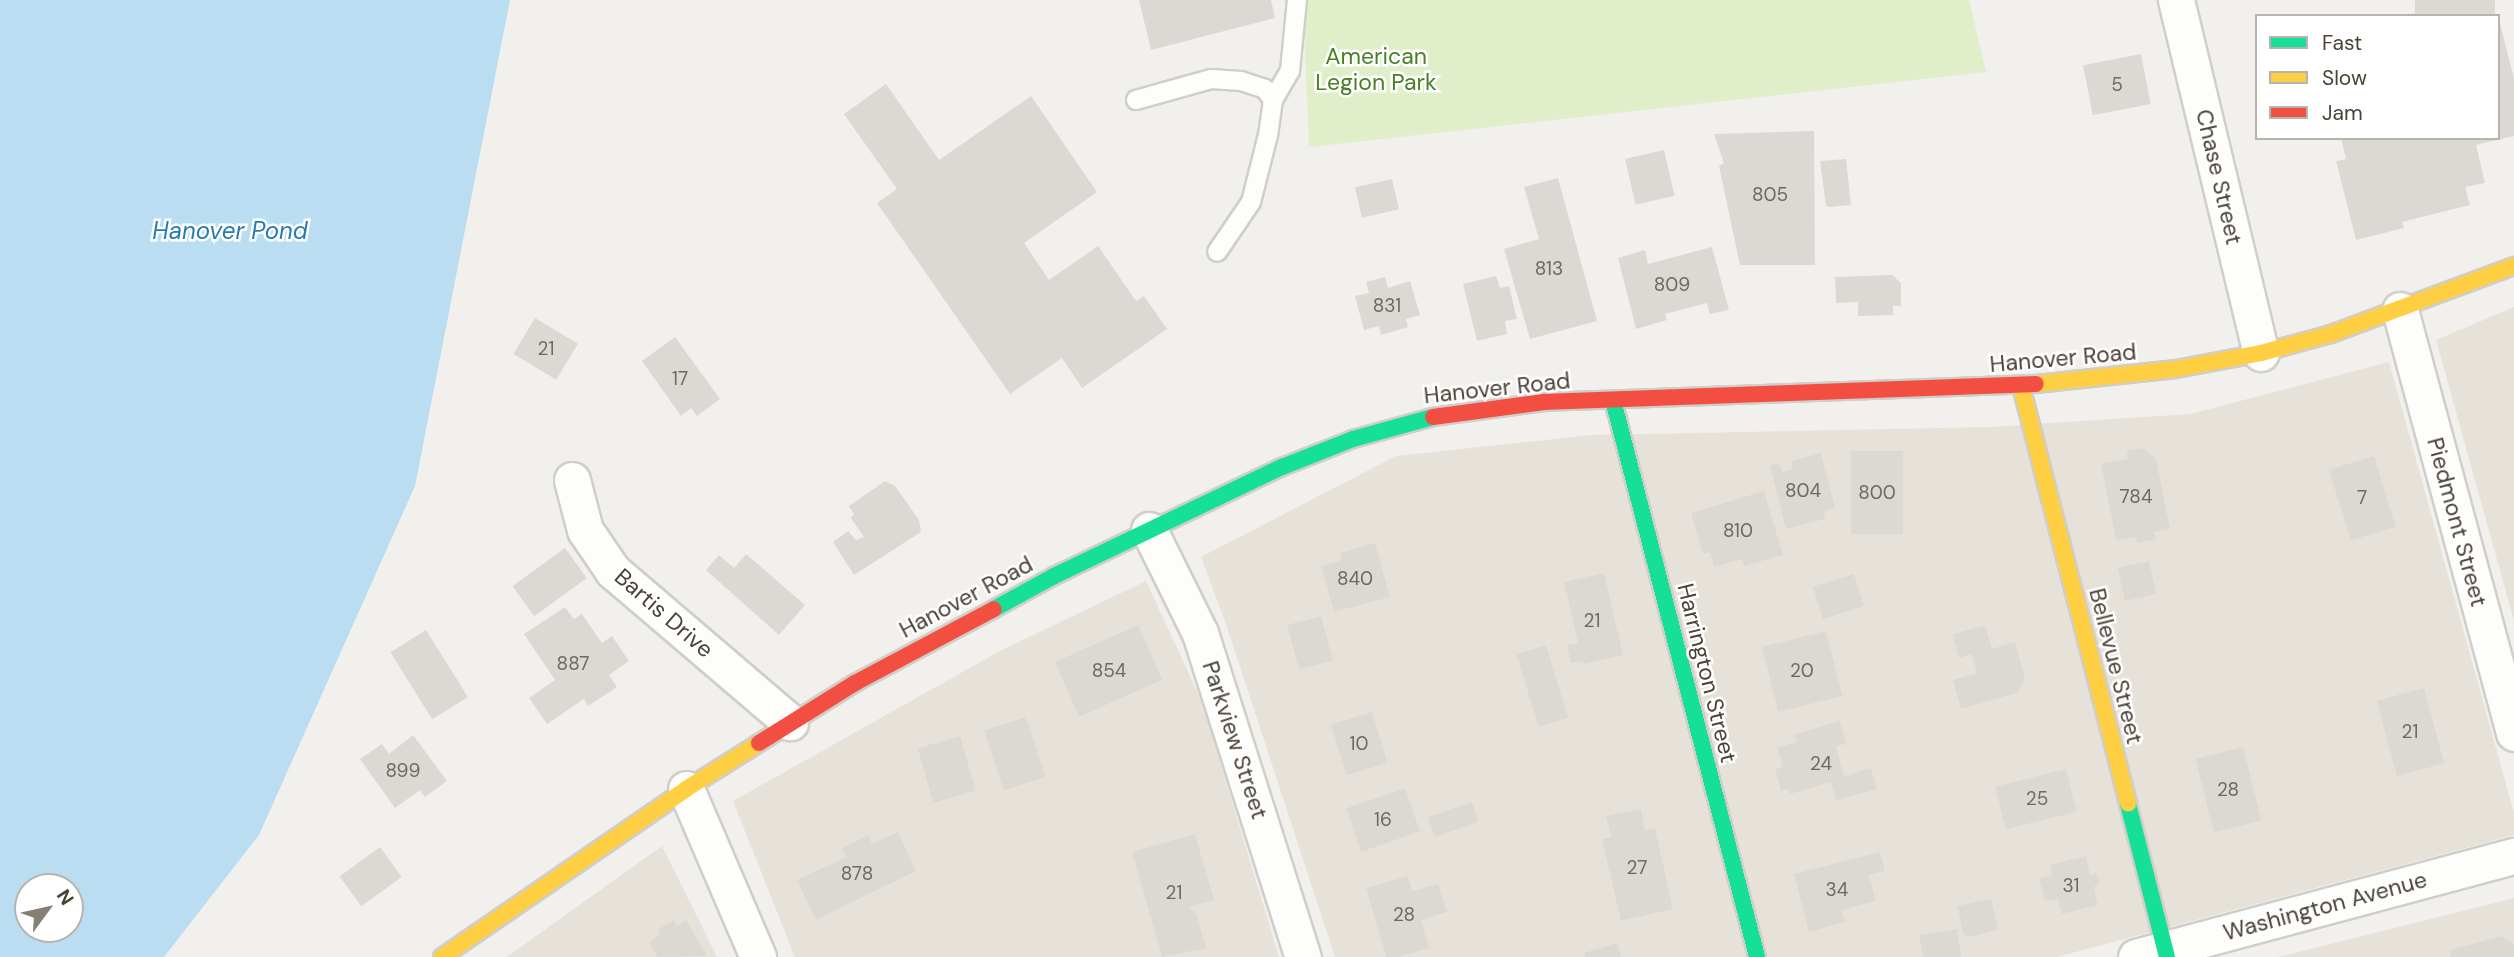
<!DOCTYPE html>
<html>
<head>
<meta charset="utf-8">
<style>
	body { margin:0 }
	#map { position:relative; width:2514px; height:957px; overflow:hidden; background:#f2f0ec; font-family:"DM Sans",sans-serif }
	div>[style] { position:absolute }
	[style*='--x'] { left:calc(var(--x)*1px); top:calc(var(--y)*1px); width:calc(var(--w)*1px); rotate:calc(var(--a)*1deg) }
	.residential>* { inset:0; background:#e7e2d9 }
	.green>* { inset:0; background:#e0eeca }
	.water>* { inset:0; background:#baddf2 }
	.building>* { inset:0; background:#dcd9d4; transform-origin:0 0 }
	.roads { filter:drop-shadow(2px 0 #d0cec9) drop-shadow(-2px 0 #d0cec9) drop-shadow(0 2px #d0cec9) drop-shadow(0 -2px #d0cec9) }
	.lane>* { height:18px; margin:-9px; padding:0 9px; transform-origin:9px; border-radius:9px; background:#fdfdfc }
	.street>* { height:35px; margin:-17.5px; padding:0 17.5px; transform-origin:17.5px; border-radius:17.5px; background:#fdfdfc }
	.fast>* { height:16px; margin:-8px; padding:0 8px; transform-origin:8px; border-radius:8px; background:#16e098 }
	.slow>* { height:16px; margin:-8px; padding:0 8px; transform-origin:8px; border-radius:8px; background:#ffcf43 }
	.jam>* { height:16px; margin:-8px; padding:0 8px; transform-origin:8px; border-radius:8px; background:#f24e42 }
	span { translate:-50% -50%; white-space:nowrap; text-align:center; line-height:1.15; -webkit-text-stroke:5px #fff; paint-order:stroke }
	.number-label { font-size:19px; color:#6f685e }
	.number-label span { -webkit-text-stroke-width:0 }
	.park-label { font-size:23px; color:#498025 }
	.street-label { font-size:23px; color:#4a4236 }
	.water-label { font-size:24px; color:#267bb5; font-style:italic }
	.legend { position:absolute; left:2255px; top:14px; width:245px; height:126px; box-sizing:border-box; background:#fff; border:2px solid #b7b3af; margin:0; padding:9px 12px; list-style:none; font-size:21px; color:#4a4236 }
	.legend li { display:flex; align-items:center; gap:14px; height:35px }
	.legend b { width:35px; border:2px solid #b7b3af }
	.north { position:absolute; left:14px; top:873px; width:70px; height:70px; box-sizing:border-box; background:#fff; border:2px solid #b7b3af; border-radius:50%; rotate:57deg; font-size:19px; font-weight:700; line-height:28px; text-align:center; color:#4a4236 }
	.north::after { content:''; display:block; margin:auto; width:24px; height:32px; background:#857f76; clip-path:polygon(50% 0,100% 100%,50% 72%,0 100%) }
</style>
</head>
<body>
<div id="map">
	<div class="residential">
		<div style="clip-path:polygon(2514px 307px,2514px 621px,2436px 340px)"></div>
		<div style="clip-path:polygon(2389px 362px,2514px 813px,2514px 835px,2057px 957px,1335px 957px,1227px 627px,1201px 557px,1396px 456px,1592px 435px,1991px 427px,2190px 414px)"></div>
		<div style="clip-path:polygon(1146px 581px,1202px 702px,1279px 957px,795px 957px,733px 801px,998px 652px)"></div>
		<div style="clip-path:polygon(662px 846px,717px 957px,507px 957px)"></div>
		<div style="clip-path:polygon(2514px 898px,2514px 957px,2278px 957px)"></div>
	</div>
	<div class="green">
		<div style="clip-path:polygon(1303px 0,1969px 0,1986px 72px,1309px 147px)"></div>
	</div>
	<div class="water">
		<div style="clip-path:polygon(evenodd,0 0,510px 0,415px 486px,259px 835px,164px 957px,0 957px,0 0,28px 887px,70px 887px,70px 929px,28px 929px,28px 887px)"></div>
	</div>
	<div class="building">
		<div style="clip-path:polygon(1139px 0,1271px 0,1275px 18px,1151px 50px)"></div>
		<div style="left:2415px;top:0;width:80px;height:16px"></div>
		<div style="clip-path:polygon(2499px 19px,2514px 79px,2514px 136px,2476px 145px,2485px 183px,2465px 187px,2470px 205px,2402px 222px,2404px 228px,2356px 240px,2336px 161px,2346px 159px,2341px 138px,2498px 138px)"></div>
		<div style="left:2141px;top:54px;width:51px;height:59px;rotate:79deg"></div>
		<div style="clip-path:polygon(886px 84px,939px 160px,1031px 96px,1097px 192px,1024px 243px,1049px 280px,1098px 246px,1136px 301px,1144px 296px,1167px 329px,1082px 388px,1062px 358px,1010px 394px,877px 203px,897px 189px,844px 114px)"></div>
		<div style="clip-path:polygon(1814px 131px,1815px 265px,1740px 265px,1719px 166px,1724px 163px,1714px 134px)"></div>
		<div style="left:1664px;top:150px;width:47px;height:40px;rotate:77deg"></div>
		<div style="clip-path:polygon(1846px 159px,1851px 205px,1829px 207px,1826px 206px,1820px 161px)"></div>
		<div style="clip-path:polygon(1558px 178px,1597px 321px,1530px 339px,1504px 249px,1539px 239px,1524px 187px)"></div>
		<div style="left:1392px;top:179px;width:31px;height:38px;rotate:77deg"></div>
		<div style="clip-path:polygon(1712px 247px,1729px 310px,1710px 314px,1707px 303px,1665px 314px,1667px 320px,1636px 329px,1618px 258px,1645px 250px,1648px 264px)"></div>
		<div style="clip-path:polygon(1892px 275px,1901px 283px,1901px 306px,1893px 306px,1893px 315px,1858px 316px,1858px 302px,1836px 303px,1835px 277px)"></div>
		<div style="clip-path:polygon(1496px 276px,1500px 288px,1509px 286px,1517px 319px,1505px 321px,1507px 334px,1477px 341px,1463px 284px)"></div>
		<div style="clip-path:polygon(1385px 277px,1388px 288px,1410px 281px,1420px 315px,1406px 319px,1408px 327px,1381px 335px,1379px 326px,1364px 330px,1355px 296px,1369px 293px,1366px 282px)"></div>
		<div style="left:535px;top:318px;width:50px;height:42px;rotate:31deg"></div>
		<div style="clip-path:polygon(675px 337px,720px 399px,697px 416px,691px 408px,681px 416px,642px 361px)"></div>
		<div style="clip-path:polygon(2143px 448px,2156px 459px,2170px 529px,2154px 532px,2156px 539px,2137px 543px,2136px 537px,2116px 540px,2101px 464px,2128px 459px,2126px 451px)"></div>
		<div style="left:1851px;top:451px;width:52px;height:83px"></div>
		<div style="clip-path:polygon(1821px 453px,1835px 508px,1824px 511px,1825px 519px,1786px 529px,1770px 466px,1779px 463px,1782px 472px,1793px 469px,1791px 461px)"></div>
		<div style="left:2374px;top:456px;width:74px;height:47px;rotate:73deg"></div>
		<div style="clip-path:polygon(885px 481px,895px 486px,919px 520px,921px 532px,854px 575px,833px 542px,848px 531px,856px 540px,864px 537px,851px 518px,854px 514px,849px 506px)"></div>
		<div style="clip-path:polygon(1764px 491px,1783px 555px,1744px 566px,1742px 559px,1714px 567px,1710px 552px,1703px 554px,1691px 513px)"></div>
		<div style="clip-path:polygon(1375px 543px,1390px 597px,1334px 612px,1321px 566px,1342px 560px,1340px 553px)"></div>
		<div style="left:565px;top:548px;width:37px;height:65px;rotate:54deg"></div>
		<div style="clip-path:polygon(746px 554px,805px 605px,779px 635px,706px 570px,719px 555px,734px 568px)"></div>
		<div style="left:2149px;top:561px;width:34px;height:32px;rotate:78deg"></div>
		<div style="clip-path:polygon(1604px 573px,1623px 655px,1585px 664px,1581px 661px,1571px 663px,1567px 645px,1578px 643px,1564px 582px)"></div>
		<div style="left:1854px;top:574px;width:34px;height:43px;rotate:73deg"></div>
		<div style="clip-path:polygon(565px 607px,574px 619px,582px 614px,602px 643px,612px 636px,629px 661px,609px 675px,617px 687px,588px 706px,584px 699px,547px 724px,529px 698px,555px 680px,524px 634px)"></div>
		<div style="left:1321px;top:616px;width:46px;height:35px;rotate:75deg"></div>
		<div style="left:1138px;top:625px;width:60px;height:91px;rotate:66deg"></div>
		<div style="clip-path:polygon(1985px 625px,1992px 649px,2015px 642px,2025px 678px,2017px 693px,1961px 709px,1953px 680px,1977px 673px,1972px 654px,1959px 658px,1953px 634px)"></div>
		<div style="left:426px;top:630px;width:79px;height:42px;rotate:58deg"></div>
		<div style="left:1826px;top:631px;width:67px;height:66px;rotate:76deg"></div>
		<div style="left:1546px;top:645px;width:76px;height:31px;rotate:73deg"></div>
		<div style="left:2424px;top:688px;width:78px;height:49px;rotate:75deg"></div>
		<div style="left:1372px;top:712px;width:53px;height:43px;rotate:73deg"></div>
		<div style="left:1026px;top:717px;width:63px;height:44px;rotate:72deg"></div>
		<div style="clip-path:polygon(1840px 721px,1846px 744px,1836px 746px,1844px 776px,1871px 768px,1877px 789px,1836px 800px,1831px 782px,1790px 794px,1788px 789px,1781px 791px,1775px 769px,1783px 767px,1777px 748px,1797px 742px,1795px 734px)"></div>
		<div style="clip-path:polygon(413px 735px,447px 781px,425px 797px,420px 790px,395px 808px,360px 759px,382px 744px,389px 754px)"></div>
		<div style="left:960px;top:736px;width:57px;height:44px;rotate:74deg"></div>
		<div style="left:2243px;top:747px;width:76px;height:49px;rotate:76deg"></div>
		<div style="left:2066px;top:769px;width:44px;height:73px;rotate:76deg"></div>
		<div style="left:1405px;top:788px;width:46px;height:62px;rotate:71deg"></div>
		<div style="left:1472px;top:802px;width:21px;height:47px;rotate:71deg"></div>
		<div style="clip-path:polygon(1641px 809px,1645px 830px,1655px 828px,1673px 909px,1621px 921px,1602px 839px,1611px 837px,1606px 816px)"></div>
		<div style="clip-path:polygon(898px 832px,916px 871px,816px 920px,797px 880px,846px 857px,842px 848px,868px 835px,872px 844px)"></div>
		<div style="clip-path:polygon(1195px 834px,1214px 900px,1189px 907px,1196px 913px,1206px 948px,1162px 957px,1132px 852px)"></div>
		<div style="left:380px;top:847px;width:37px;height:50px;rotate:54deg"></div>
		<div style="clip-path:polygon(1880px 852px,1885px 871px,1869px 875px,1876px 901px,1842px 910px,1845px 922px,1809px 932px,1794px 874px)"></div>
		<div style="clip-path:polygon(2086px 856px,2090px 875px,2096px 873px,2099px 882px,2094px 888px,2098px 905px,2062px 914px,2058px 900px,2045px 901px,2039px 879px,2052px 875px,2050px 865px)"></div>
		<div style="clip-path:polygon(1408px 876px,1412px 891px,1438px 884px,1447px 912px,1421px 920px,1429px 948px,1399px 957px,1386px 957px,1366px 888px)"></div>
		<div style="clip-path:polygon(1991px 899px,1998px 930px,1968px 937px,1963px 933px,1957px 906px)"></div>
		<div style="clip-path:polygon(674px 920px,676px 926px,686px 920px,707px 956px,657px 957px,649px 942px,660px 935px,657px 930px)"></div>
		<div style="clip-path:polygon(1957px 929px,1961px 957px,1923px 957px,1919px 935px)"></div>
		<div style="clip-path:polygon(2501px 936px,2514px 944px,2514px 957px,2451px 957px,2449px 950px)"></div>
		<div style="clip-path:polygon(1617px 943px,1621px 957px,1585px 957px,1584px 953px)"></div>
	</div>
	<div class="roads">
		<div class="lane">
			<div style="--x:1136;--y:100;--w:78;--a:-15.6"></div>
			<div style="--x:1211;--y:79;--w:30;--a:4"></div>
			<div style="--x:1241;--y:81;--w:25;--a:18"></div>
			<div style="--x:1265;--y:89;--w:14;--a:54"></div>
			<div style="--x:1273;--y:100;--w:35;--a:98"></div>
			<div style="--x:1268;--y:135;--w:69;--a:104.2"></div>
			<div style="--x:1251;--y:202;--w:60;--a:124.2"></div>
			<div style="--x:1273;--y:100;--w:34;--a:-60"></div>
			<div style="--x:1290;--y:71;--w:71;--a:-84.4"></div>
		</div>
		<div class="street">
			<div style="--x:2176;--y:0;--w:363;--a:76.5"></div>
			<div style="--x:2400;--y:310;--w:438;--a:74.9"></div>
			<div style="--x:572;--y:480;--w:52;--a:75.4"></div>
			<div style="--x:585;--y:530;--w:50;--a:55.7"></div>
			<div style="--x:613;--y:571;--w:233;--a:40.5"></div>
			<div style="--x:1149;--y:530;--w:115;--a:63.7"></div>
			<div style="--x:1200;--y:633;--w:340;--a:72.4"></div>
			<div style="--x:686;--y:789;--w:183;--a:66.8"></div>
			<div style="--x:2136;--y:957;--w:391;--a:-15"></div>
		</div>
		<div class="fast">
			<div style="--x:1613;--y:400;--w:575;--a:75.5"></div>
			<div style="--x:994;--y:609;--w:68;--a:-28.8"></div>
			<div style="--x:1054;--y:576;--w:253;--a:-25.6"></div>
			<div style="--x:1282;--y:467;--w:76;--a:-21.5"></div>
			<div style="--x:1353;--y:439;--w:83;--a:-15.4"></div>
			<div style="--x:2128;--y:804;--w:158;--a:75.7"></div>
		</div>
		<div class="slow">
			<div style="--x:2036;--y:384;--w:141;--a:-6.1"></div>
			<div style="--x:2176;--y:369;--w:86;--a:-10.7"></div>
			<div style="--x:2261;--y:353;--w:73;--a:-15.2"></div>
			<div style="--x:2331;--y:334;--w:195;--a:-20.4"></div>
			<div style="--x:2021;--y:386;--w:431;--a:75.6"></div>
			<div style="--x:442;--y:957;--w:296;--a:-34.5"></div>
			<div style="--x:686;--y:789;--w:86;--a:-32.2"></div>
		</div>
		<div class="jam">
			<div style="--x:1433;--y:417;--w:112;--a:-7.7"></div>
			<div style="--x:1544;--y:402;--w:492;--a:-2.1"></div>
			<div style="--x:759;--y:743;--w:113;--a:-32"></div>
			<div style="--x:855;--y:683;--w:157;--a:-28"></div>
		</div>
	</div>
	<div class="number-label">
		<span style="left:2117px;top:85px">5</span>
		<span style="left:1770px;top:195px">805</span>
		<span style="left:1549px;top:269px">813</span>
		<span style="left:1672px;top:285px">809</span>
		<span style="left:1387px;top:306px">831</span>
		<span style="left:546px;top:349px">21</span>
		<span style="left:680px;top:379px">17</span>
		<span style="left:1803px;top:491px">804</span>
		<span style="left:1877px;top:493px">800</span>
		<span style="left:2136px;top:497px">784</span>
		<span style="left:2362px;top:498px">7</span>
		<span style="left:1738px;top:531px">810</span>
		<span style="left:1355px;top:579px">840</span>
		<span style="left:1592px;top:621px">21</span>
		<span style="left:573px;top:664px">887</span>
		<span style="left:1109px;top:671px">854</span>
		<span style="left:1802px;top:671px">20</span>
		<span style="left:2410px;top:732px">21</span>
		<span style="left:1359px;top:744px">10</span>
		<span style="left:1821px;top:764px">24</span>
		<span style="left:403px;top:771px">899</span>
		<span style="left:2228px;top:790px">28</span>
		<span style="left:2037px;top:799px">25</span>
		<span style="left:1383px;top:820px">16</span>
		<span style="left:1637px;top:868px">27</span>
		<span style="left:857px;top:874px">878</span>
		<span style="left:2071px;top:886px">31</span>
		<span style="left:1837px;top:890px">34</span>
		<span style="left:1174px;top:893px">21</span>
		<span style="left:1404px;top:915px">28</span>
	</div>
	<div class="park-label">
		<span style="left:1376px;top:69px">American<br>Legion Park</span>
	</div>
	<div class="street-label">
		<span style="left:2219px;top:177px;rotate:77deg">Chase Street</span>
		<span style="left:2063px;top:358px;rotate:-5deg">Hanover Road</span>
		<span style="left:1497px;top:388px;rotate:-6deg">Hanover Road</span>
		<span style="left:2457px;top:522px;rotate:75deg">Piedmont Street</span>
		<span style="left:966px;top:597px;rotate:-28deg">Hanover Road</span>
		<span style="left:664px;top:613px;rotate:41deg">Bartis Drive</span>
		<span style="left:2116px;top:666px;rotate:76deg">Bellevue Street</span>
		<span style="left:1707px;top:673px;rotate:76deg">Harrington Street</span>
		<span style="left:1235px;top:740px;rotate:72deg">Parkview Street</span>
		<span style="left:2325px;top:906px;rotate:-15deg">Washington Avenue</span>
	</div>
	<div class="water-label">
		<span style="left:230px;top:231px">Hanover Pond</span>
	</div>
	<ul class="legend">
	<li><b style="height:9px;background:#16e098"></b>Fast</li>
	<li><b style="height:9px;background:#ffcf43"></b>Slow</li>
	<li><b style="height:9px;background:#f24e42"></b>Jam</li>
	</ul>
	<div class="north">N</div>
</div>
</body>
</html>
